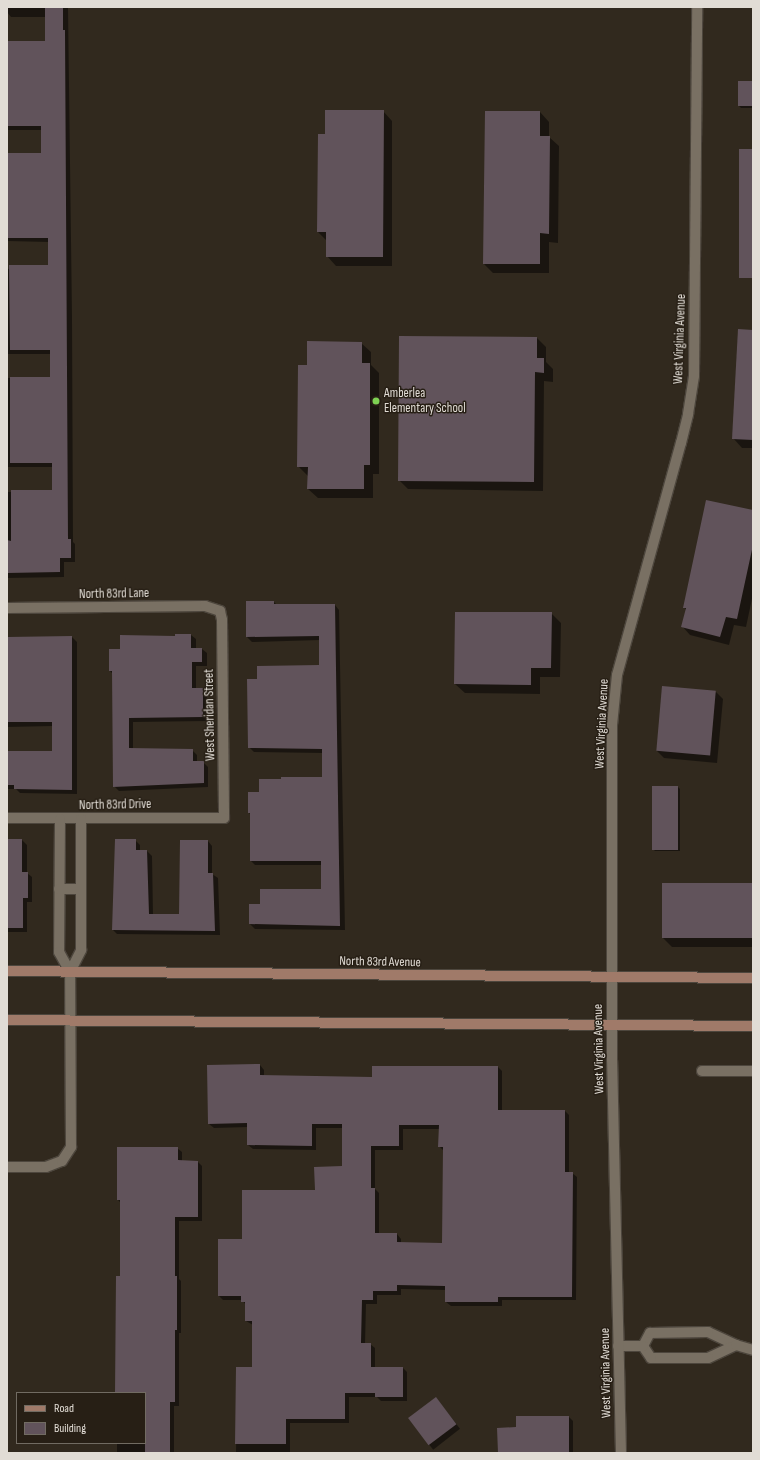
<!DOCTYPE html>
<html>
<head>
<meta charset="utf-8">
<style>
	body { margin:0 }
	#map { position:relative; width:760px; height:1460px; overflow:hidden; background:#31291e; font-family:"Sofia Sans Condensed",sans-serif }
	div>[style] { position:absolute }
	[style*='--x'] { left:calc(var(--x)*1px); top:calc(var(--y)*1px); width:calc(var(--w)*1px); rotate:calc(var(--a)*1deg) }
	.shadow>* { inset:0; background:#0007; transform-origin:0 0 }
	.building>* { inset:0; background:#61535b; transform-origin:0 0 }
	.roads { filter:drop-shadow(1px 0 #4d463d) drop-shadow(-1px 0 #4d463d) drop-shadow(0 1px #4d463d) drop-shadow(0 -1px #4d463d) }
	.street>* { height:10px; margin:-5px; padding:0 5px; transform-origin:5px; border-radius:5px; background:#797063 }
	.secondary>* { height:10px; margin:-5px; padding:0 5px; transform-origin:5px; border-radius:5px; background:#a07a69 }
	.dots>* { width:11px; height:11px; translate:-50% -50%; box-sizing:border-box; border:2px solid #271f15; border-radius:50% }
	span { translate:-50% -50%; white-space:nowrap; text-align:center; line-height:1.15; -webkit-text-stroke:3px #271f15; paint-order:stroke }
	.street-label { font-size:13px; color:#e1dcd5 }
	.poi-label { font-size:13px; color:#e1dcd5 }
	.left { translate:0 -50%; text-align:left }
	.frame { position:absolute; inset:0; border:8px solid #e1dcd5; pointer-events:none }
	.legend { position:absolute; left:16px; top:1392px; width:130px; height:52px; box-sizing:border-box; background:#271f15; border:1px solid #716b62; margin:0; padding:5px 7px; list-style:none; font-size:12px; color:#e1dcd5 }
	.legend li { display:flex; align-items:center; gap:8px; height:20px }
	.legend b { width:20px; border:1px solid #716b62 }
</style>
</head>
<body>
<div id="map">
	<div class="shadow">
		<div style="clip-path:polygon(7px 7px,68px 7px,72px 316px,73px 542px,75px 544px,75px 562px,64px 562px,64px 577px,7px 578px,7px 492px,53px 491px,53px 467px,7px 467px,7px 378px,51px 378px,51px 354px,7px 354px,7px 269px,49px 266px,49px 242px,7px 241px,7px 154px,42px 154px,42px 130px,7px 130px,7px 42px,46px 42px,46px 17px,11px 17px,7px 12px)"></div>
		<div style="clip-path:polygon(753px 82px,753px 108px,741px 108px,739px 106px)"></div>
		<div style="clip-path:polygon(383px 111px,392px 121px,392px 266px,336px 266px,327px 256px,327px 241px,318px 232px,319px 135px,326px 135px)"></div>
		<div style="clip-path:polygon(540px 112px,549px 122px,549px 137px,559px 146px,558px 243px,549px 242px,549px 273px,493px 273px,484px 264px)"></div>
		<div style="clip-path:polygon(753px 331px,753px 448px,742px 448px,733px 438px)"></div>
		<div style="clip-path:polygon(400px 337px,537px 338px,546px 347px,546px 362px,553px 369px,553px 382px,544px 381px,543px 491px,408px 489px,399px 480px)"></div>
		<div style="clip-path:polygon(361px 343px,371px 352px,371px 365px,379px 373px,379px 474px,373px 474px,373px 498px,318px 498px,308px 489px,308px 476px,298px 466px,308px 366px)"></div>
		<div style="clip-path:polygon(753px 511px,753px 594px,746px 627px,734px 625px,729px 645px,690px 635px,682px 626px,686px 610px,684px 607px)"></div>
		<div style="clip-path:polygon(247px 602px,274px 602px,277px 605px,335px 605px,339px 610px,345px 930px,255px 929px,250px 924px,261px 905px,322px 890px,322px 865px,255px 865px,251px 861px,251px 815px,249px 813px,260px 793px,323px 778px,323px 753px,254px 752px,249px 747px,258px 680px,320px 666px,320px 640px,252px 642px,247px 637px)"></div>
		<div style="clip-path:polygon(551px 613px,561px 623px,560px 677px,540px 677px,540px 694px,465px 693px,455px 684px)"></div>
		<div style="clip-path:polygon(191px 635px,196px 639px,196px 649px,202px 649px,207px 653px,207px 666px,196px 666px,196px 689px,203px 689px,207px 694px,207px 721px,133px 722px,133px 749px,192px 750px,197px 755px,197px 762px,203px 762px,208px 767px,208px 787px,119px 791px,114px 786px,113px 674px,110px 671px,121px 650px,176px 637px)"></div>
		<div style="clip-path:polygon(72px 637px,77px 642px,77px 794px,20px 793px,16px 789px,7px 789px,7px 751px,53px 752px,53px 726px,7px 727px,7px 638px)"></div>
		<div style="clip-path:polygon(716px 692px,723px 699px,717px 763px,664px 758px,657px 751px)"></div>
		<div style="clip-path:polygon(678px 787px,680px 789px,680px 851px,655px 851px,653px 849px)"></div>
		<div style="clip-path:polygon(7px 840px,22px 840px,27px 845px,27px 873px,32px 877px,32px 902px,27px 902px,27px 932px,7px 932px)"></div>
		<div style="clip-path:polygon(135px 840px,140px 845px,140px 851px,147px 851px,152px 856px,153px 915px,180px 915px,208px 841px,212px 846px,212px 874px,218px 878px,220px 935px,117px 934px,113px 930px)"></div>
		<div style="clip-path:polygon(753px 884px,753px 947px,672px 947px,663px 938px)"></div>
		<div style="clip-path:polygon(evenodd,260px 1065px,264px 1070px,264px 1076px,373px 1078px,498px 1067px,502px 1071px,502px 1111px,565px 1111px,569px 1115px,569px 1173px,572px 1173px,577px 1177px,576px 1300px,502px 1300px,502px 1306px,451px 1306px,446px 1302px,446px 1290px,401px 1289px,401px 1295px,377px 1295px,377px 1304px,366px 1304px,365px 1344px,370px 1344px,375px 1348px,375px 1368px,403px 1368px,407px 1372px,407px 1401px,381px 1401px,377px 1397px,349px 1397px,349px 1423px,290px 1423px,290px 1453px,236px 1453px,237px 1368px,253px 1368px,253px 1325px,246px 1321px,246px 1305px,242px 1300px,223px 1300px,219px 1296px,243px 1240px,316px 1191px,343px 1167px,343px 1128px,316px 1128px,316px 1150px,253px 1149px,248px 1145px,248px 1127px,214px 1128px,209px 1124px,260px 1065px,403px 1129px,440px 1129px,439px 1146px,444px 1151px,443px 1244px,401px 1243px,401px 1239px,397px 1234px,379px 1234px,379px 1193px,375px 1189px,375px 1150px,403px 1150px,403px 1129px)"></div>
		<div style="clip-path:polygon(177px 1148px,182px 1152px,182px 1161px,198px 1162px,202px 1166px,202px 1221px,179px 1221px,179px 1279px,181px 1281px,181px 1333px,179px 1333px,179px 1406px,174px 1406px,174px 1453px,117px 1453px,117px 1443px,145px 1443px,145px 1393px,116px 1393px,121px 1277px,121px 1203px,118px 1200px)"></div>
		<div style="left:436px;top:1398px;width:39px;height:34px;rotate:52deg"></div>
		<div style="clip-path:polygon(569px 1417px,573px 1421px,573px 1453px,499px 1453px)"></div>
	</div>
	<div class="building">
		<div style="clip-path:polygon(45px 7px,63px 7px,63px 30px,65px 30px,68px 539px,71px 539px,71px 558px,60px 558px,60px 572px,7px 573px,7px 540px,11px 541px,11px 490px,52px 490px,52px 463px,10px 463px,10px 377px,50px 377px,50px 350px,10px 350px,9px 265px,48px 265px,48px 238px,8px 238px,8px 153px,41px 153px,41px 126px,7px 126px,7px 41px,45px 41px)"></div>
		<div style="left:738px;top:81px;width:15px;height:25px"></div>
		<div style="clip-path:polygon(325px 110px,384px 110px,383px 257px,326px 257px,326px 232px,317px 232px,318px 134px,325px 134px)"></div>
		<div style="clip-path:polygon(485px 111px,540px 111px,540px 136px,550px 136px,549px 234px,540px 233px,540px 264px,483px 264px)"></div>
		<div style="left:753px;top:149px;width:129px;height:14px;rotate:90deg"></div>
		<div style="clip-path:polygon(738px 329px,753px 330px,753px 440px,732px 439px)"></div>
		<div style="clip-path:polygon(399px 336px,537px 337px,537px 358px,544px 358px,544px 373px,535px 372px,534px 482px,398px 481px)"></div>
		<div style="clip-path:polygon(307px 341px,362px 342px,362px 363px,370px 363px,370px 465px,364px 465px,364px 489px,307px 489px,308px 467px,297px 467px,298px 365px,307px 365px)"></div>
		<div style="clip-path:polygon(706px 500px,753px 510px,753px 545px,737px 619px,726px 617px,720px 637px,681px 627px,686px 608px,683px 608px)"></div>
		<div style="clip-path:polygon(246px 601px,274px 601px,274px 604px,335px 604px,340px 926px,249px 924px,249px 904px,260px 904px,260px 889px,321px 889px,321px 861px,250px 861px,250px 813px,248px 813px,248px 792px,259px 792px,259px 779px,281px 779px,281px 777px,322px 777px,322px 749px,248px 748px,247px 679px,257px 679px,257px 666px,319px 665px,319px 636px,246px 637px)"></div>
		<div style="clip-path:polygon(455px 612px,552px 612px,551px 668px,531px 668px,531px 685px,454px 684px)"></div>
		<div style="clip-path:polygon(175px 634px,191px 634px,191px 648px,202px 648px,202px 662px,192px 662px,192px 688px,203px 688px,203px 717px,129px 718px,129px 748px,193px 749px,193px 761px,204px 761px,204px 783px,113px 787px,112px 671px,109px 671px,109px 649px,120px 649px,120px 635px,175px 636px)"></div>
		<div style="clip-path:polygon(72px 636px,72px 790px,14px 789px,14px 785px,7px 785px,7px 751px,52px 751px,52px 722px,7px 722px,7px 637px)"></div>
		<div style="left:662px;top:686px;width:54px;height:65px;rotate:5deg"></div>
		<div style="left:652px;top:786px;width:26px;height:64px"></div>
		<div style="clip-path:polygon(7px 839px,22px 839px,22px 872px,28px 872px,28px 898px,23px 898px,23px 928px,7px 928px)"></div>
		<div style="clip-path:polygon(115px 839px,136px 839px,136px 850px,147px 850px,149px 914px,179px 914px,180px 840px,208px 840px,208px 873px,213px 873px,215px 931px,112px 930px)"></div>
		<div style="left:662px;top:883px;width:91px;height:55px"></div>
		<div style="clip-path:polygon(evenodd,260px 1064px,260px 1075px,372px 1077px,372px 1066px,498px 1066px,498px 1110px,565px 1110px,565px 1172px,573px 1172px,572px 1297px,498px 1297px,498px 1302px,445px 1302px,445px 1286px,397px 1285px,397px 1291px,373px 1291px,373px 1300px,362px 1300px,361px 1343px,371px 1343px,371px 1367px,403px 1367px,403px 1397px,375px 1397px,375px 1393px,345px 1393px,345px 1419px,286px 1419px,286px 1444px,235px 1444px,236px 1367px,252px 1367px,252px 1321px,245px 1321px,245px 1302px,241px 1302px,241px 1296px,218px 1296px,218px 1239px,242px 1239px,242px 1190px,315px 1190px,314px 1167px,342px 1166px,342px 1124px,312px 1124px,312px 1146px,247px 1145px,247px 1123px,208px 1124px,207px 1065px,260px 1064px,399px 1125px,439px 1125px,438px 1147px,443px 1147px,442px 1243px,397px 1242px,397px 1233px,375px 1233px,375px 1188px,371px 1188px,371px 1146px,399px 1146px,399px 1125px)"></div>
		<div style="clip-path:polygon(117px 1147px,178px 1147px,178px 1160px,198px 1161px,198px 1217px,175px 1217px,175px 1276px,177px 1276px,177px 1330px,175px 1330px,175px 1402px,170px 1402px,170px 1453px,145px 1453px,145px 1393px,115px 1393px,116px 1276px,120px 1276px,120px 1200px,117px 1200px)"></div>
		<div style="left:436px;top:1397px;width:34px;height:35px;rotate:53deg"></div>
		<div style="clip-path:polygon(516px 1416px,569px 1416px,569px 1453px,498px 1453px,497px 1428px,516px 1427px)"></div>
	</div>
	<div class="roads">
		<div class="street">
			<div style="--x:7;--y:608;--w:198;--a:-0.6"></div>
			<div style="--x:205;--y:606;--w:16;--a:18"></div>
			<div style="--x:220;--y:611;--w:9;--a:77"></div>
			<div style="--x:222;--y:620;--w:198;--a:89.4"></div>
			<div style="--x:224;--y:818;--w:217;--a:180"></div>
			<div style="--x:60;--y:819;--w:133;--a:90.4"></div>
			<div style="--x:59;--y:952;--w:23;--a:61"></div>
			<div style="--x:59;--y:889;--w:22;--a:0"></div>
			<div style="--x:702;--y:1071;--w:51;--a:0"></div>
			<div style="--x:7;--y:1167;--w:39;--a:0"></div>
			<div style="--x:46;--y:1167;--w:17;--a:-21"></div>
			<div style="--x:62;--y:1161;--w:17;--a:-57"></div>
			<div style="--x:71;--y:1147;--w:175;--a:-90.3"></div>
			<div style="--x:70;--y:972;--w:25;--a:-63"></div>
			<div style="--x:81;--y:950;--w:131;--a:-90"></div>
			<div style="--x:708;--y:1332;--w:31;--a:25"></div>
			<div style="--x:736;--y:1345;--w:31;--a:155"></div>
			<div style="--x:708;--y:1358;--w:57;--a:180"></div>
			<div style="--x:651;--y:1358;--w:14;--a:-124"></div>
			<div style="--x:643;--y:1346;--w:15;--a:-62"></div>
			<div style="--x:650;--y:1333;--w:58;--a:-1"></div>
			<div style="--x:736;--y:1345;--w:18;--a:16"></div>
			<div style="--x:618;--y:1346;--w:25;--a:0"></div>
			<div style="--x:621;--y:1453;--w:393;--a:-91.3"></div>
			<div style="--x:612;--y:1060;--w:335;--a:-90"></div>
			<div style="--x:612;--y:725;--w:50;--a:-84.3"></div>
			<div style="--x:617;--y:675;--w:241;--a:-74.6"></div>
			<div style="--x:681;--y:443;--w:30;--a:-76"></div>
			<div style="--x:688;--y:414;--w:38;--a:-81"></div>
			<div style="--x:694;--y:376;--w:369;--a:-89.5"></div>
		</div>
		<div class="secondary">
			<div style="--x:7;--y:971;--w:746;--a:0.54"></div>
			<div style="--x:7;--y:1020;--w:746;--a:0.46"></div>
		</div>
	</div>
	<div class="dots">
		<div style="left:376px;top:401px;background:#7ed153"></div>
	</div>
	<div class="street-label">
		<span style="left:680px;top:339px;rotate:-88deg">West Virginia Avenue</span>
		<span style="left:114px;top:594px;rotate:-1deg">North 83rd Lane</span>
		<span style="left:210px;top:715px;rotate:-91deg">West Sheridan Street</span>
		<span style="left:602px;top:724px;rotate:-87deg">West Virginia Avenue</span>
		<span style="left:115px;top:805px;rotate:-1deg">North 83rd Drive</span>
		<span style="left:380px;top:962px;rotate:1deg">North 83rd Avenue</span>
		<span style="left:599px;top:1049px;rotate:-91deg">West Virginia Avenue</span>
		<span style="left:606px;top:1373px;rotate:-91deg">West Virginia Avenue</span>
	</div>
	<div class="poi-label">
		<span class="left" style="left:384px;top:401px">Amberlea<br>Elementary School</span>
	</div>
	<div class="frame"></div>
	<ul class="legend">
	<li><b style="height:5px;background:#a07a69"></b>Road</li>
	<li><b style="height:11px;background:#61535b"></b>Building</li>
	</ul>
</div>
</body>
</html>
